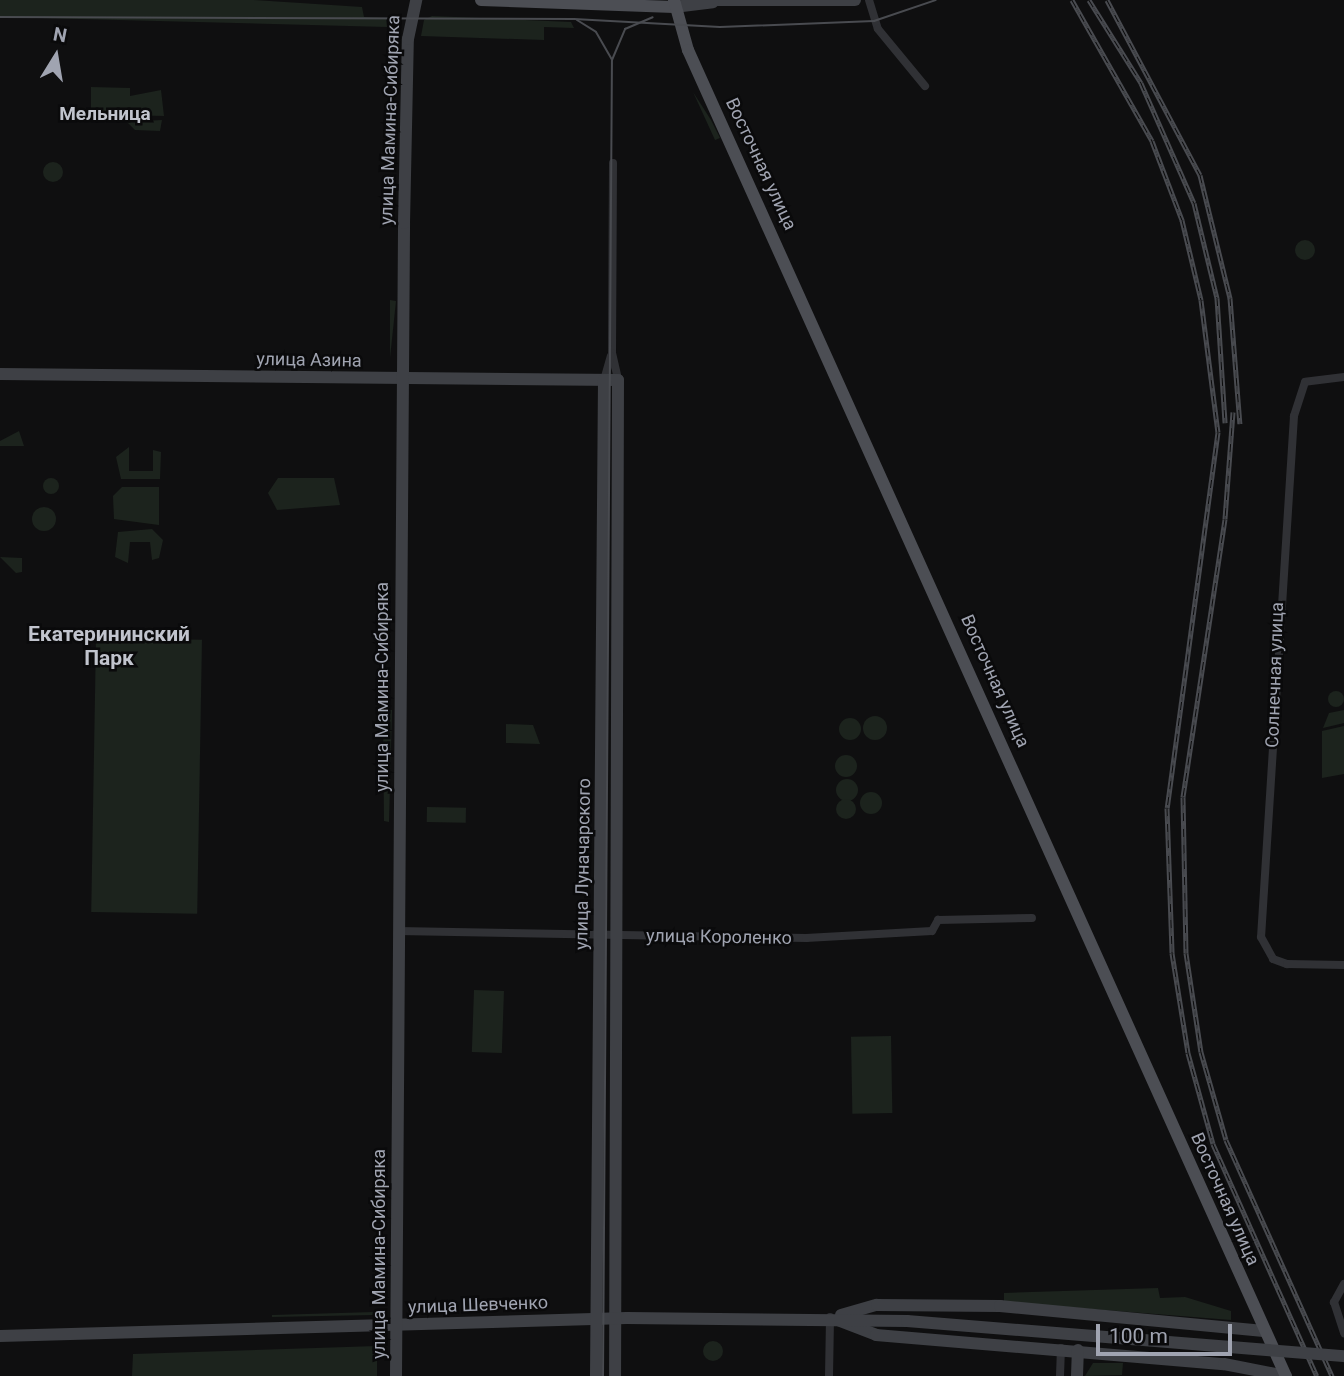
<!DOCTYPE html>
<html>
<head>
<meta charset="utf-8">
<style>
	body { margin:0 }
	#map { position:relative; width:1344px; height:1376px; overflow:hidden; background:#0f0f10; font-family:Roboto,sans-serif }
	div>[style] { position:absolute }
	[style*='--x'] { left:calc(var(--x)*1px); top:calc(var(--y)*1px); width:calc(var(--w)*1px); rotate:calc(var(--a)*1deg) }
	.green>* { inset:0; background:#1c231d; transform-origin:0 0 }
	.round { border-radius:50% }
	.street>* { height:8px; margin:-4px; padding:0 4px; transform-origin:4px; border-radius:4px; background:#303135 }
	.secondary>* { height:12px; margin:-6px; padding:0 6px; transform-origin:6px; border-radius:6px; background:#3e4045 }
	.primary>* { height:12px; margin:-6px; padding:0 6px; transform-origin:6px; border-radius:6px; background:#4c4e54 }
	.tram>* { height:2px; margin:-1px; padding:0 1px; transform-origin:1px; border-radius:1px; background:#494b50 }
	.rail>* { height:5px; margin-top:-2.5px; transform-origin:0; background:repeating-linear-gradient(90deg,#0a0a0b 0 8px,#494b50 0 16px); box-sizing:border-box; border-block:2px solid #494b50 }
	.secondary-bridge>* { height:12px; margin:-6px; padding:0 6px; transform-origin:6px; border-radius:6px; background:#3e4045 }
	span { translate:-50% -50%; white-space:nowrap; text-align:center; line-height:1.15; -webkit-text-stroke:5px #0a0a0b; paint-order:stroke }
	.street-label { font-size:18px; color:#a0a4b1 }
	.neighbourhood-label { font-size:19px; color:#c1c4cd; font-weight:700 }
	.quarter-label { font-size:21px; color:#c1c4cd; font-weight:700 }
	.north { position:absolute; left:21px; top:21px; width:70px; height:70px; -webkit-text-stroke:5px #0a0a0b; paint-order:stroke; rotate:11deg; font-size:19px; font-weight:700; line-height:28px; text-align:center; color:#a0a4b1 }
	.north::after { content:''; display:block; margin:auto; width:24px; height:32px; background:#a0a4b1; clip-path:polygon(50% 0,100% 100%,50% 72%,0 100%) }
	.scale { position:absolute; left:1096px; top:1324px; width:136px; height:32px; box-sizing:border-box; border:4px solid #a0a4b1; border-top:0; padding-left:9px; font-size:21px; line-height:24px; white-space:nowrap; color:#a0a4b1; -webkit-text-stroke:5px #0a0a0b; paint-order:stroke }
</style>
</head>
<body>
<div id="map">
	<div class="green">
		<div style="clip-path:polygon(0 0,254px 0,362px 7px,364px 17px,386px 18px,387px 27px,0 17px)"></div>
		<div style="clip-path:polygon(432px 16px,571px 22px,574px 28px,544px 27px,544px 40px,421px 36px,424px 20px)"></div>
		<div style="clip-path:polygon(91px 87px,130px 88px,130px 96px,161px 90px,164px 116px,91px 114px)"></div>
		<div style="clip-path:polygon(693px 92px,711px 120px,720px 138px,715px 140px)"></div>
		<div style="clip-path:polygon(162px 120px,160px 131px,135px 130px,127px 122px)"></div>
		<div class="round" style="left:43px;top:162px;width:20px;height:20px"></div>
		<div class="round" style="left:1295px;top:240px;width:20px;height:20px"></div>
		<div style="clip-path:polygon(390px 300px,396px 301px,390px 358px)"></div>
		<div style="clip-path:polygon(19px 431px,24px 446px,0 446px,0 441px)"></div>
		<div style="clip-path:polygon(129px 447px,129px 471px,153px 471px,153px 450px,161px 452px,160px 479px,121px 479px,116px 457px)"></div>
		<div class="round" style="left:43px;top:478px;width:16px;height:16px"></div>
		<div style="clip-path:polygon(278px 478px,334px 478px,340px 505px,277px 510px,268px 493px)"></div>
		<div style="clip-path:polygon(122px 487px,159px 487px,159px 525px,114px 519px,113px 496px)"></div>
		<div class="round" style="left:32px;top:507px;width:24px;height:24px"></div>
		<div style="clip-path:polygon(152px 529px,163px 540px,159px 558px,152px 560px,150px 542px,130px 542px,128px 563px,115px 557px,118px 532px)"></div>
		<div style="clip-path:polygon(0 557px,22px 558px,22px 572px,16px 573px)"></div>
		<div style="left:96px;top:638px;width:106px;height:274px;rotate:1deg"></div>
		<div class="round" style="left:1328px;top:691px;width:16px;height:16px"></div>
		<div style="clip-path:polygon(383px 709px,392px 710px,389px 822px,384px 821px)"></div>
		<div style="clip-path:polygon(1344px 710px,1344px 723px,1323px 728px,1329px 713px)"></div>
		<div class="round" style="left:863px;top:716px;width:24px;height:24px"></div>
		<div class="round" style="left:839px;top:718px;width:22px;height:22px"></div>
		<div style="clip-path:polygon(506px 724px,533px 725px,540px 744px,506px 743px)"></div>
		<div style="clip-path:polygon(1344px 726px,1344px 774px,1322px 778px,1322px 731px)"></div>
		<div class="round" style="left:835px;top:755px;width:22px;height:22px"></div>
		<div class="round" style="left:836px;top:779px;width:22px;height:22px"></div>
		<div class="round" style="left:860px;top:792px;width:22px;height:22px"></div>
		<div class="round" style="left:836px;top:799px;width:20px;height:20px"></div>
		<div style="left:427px;top:807px;width:39px;height:15px;rotate:1deg"></div>
		<div style="left:474px;top:990px;width:30px;height:62px;rotate:2deg"></div>
		<div style="left:891px;top:1036px;width:77px;height:40px;rotate:89deg"></div>
		<div style="clip-path:polygon(1158px 1288px,1160px 1298px,1185px 1297px,1231px 1311px,1231px 1320px,1004px 1302px,1004px 1293px)"></div>
		<div style="clip-path:polygon(374px 1312px,374px 1315px,272px 1317px,272px 1315px)"></div>
		<div class="round" style="left:703px;top:1341px;width:20px;height:20px"></div>
		<div style="clip-path:polygon(377px 1346px,377px 1376px,132px 1376px,133px 1354px)"></div>
		<div style="clip-path:polygon(1093px 1363px,1123px 1363px,1122px 1375px,1085px 1376px)"></div>
	</div>
	<div class="street">
		<div style="--x:869;--y:0;--w:30;--a:73"></div>
		<div style="--x:878;--y:29;--w:74;--a:50.5"></div>
		<div style="--x:613;--y:163;--w:190;--a:90.3"></div>
		<div style="--x:612;--y:353;--w:28;--a:77"></div>
		<div style="--x:1344;--y:377;--w:39;--a:173"></div>
		<div style="--x:1305;--y:382;--w:36;--a:108"></div>
		<div style="--x:1294;--y:416;--w:522;--a:93.62"></div>
		<div style="--x:1261;--y:937;--w:25;--a:61"></div>
		<div style="--x:1273;--y:959;--w:15;--a:20"></div>
		<div style="--x:1287;--y:964;--w:57;--a:1"></div>
		<div style="--x:604;--y:380;--w:25;--a:-74"></div>
		<div style="--x:398;--y:931;--w:408;--a:1"></div>
		<div style="--x:806;--y:938;--w:126;--a:-3.2"></div>
		<div style="--x:932;--y:931;--w:13;--a:-61"></div>
		<div style="--x:938;--y:920;--w:94;--a:-1.2"></div>
		<div style="--x:1344;--y:1284;--w:21;--a:119"></div>
		<div style="--x:1334;--y:1302;--w:33;--a:72"></div>
		<div style="--x:829;--y:1376;--w:59;--a:-89"></div>
		<div style="--x:1060;--y:1376;--w:28;--a:-88"></div>
	</div>
	<div class="secondary">
		<div style="--x:707;--y:0;--w:148;--a:0"></div>
		<div style="--x:674;--y:7;--w:39;--a:-7"></div>
		<div style="--x:0;--y:374;--w:618;--a:0.56"></div>
		<div style="--x:618;--y:380;--w:996;--a:90.17"></div>
		<div style="--x:841;--y:1315;--w:37;--a:-16"></div>
		<div style="--x:877;--y:1305;--w:123;--a:0.5"></div>
		<div style="--x:1000;--y:1306;--w:265;--a:5.4"></div>
		<div style="--x:840;--y:1321;--w:39;--a:21"></div>
		<div style="--x:876;--y:1335;--w:349;--a:4.8"></div>
		<div style="--x:1224;--y:1364;--w:63;--a:11"></div>
		<div style="--x:0;--y:1336;--w:627;--a:-1.64"></div>
		<div style="--x:627;--y:1318;--w:280;--a:0.6"></div>
		<div style="--x:396;--y:1376;--w:1153;--a:-89.6"></div>
		<div style="--x:404;--y:223;--w:184;--a:-88.8"></div>
		<div style="--x:408;--y:39;--w:40;--a:-78"></div>
		<div style="--x:596;--y:1376;--w:996;--a:-89.54"></div>
		<div style="--x:1077;--y:1376;--w:26;--a:-88"></div>
	</div>
	<div class="primary">
		<div style="--x:481;--y:0;--w:193;--a:2.1"></div>
		<div style="--x:674;--y:0;--w:52;--a:74.4"></div>
		<div style="--x:688;--y:50;--w:1455;--a:65.73"></div>
	</div>
	<div class="tram">
		<div style="--x:0;--y:17;--w:574;--a:0.2"></div>
		<div style="--x:574;--y:19;--w:146;--a:3.1"></div>
		<div style="--x:720;--y:27;--w:154;--a:-2.2"></div>
		<div style="--x:874;--y:21;--w:65;--a:-18.7"></div>
		<div style="--x:577;--y:20;--w:22;--a:32"></div>
		<div style="--x:596;--y:32;--w:32;--a:60"></div>
		<div style="--x:603;--y:1376;--w:1316;--a:-89.61"></div>
		<div style="--x:612;--y:60;--w:34;--a:-67"></div>
		<div style="--x:625;--y:29;--w:30;--a:-23"></div>
	</div>
	<div class="rail">
		<div style="--x:1072;--y:0;--w:162;--a:60.4"></div>
		<div style="--x:1152;--y:141;--w:85;--a:69.2"></div>
		<div style="--x:1182;--y:220;--w:82;--a:76.6"></div>
		<div style="--x:1201;--y:300;--w:133;--a:82.7"></div>
		<div style="--x:1218;--y:432;--w:379;--a:97.7"></div>
		<div style="--x:1167;--y:808;--w:145;--a:88"></div>
		<div style="--x:1172;--y:953;--w:101;--a:80.9"></div>
		<div style="--x:1188;--y:1053;--w:94;--a:74.6"></div>
		<div style="--x:1213;--y:1144;--w:254;--a:65.9"></div>
		<div style="--x:1089;--y:0;--w:98;--a:57.9"></div>
		<div style="--x:1141;--y:83;--w:131;--a:66.2"></div>
		<div style="--x:1194;--y:203;--w:98;--a:76.4"></div>
		<div style="--x:1217;--y:298;--w:125;--a:86.3"></div>
		<div style="--x:1107;--y:0;--w:198;--a:62"></div>
		<div style="--x:1200;--y:175;--w:127;--a:76.3"></div>
		<div style="--x:1230;--y:298;--w:126;--a:85.5"></div>
		<div style="--x:1233;--y:412;--w:107;--a:94.3"></div>
		<div style="--x:1225;--y:519;--w:281;--a:98.6"></div>
		<div style="--x:1183;--y:797;--w:156;--a:88.9"></div>
		<div style="--x:1186;--y:953;--w:100;--a:81.4"></div>
		<div style="--x:1201;--y:1052;--w:91;--a:74.1"></div>
		<div style="--x:1226;--y:1140;--w:259;--a:65.8"></div>
	</div>
	<div class="secondary-bridge">
		<div style="--x:907;--y:1321;--w:438;--a:4.6"></div>
	</div>
	<div class="street-label">
		<span style="left:390px;top:120px;rotate:-88deg">улица Мамина-Сибиряка</span>
		<span style="left:761px;top:164px;rotate:65deg">Восточная улица</span>
		<span style="left:309px;top:360px;rotate:1deg">улица Азина</span>
		<span style="left:1275px;top:675px;rotate:-88deg">Солнечная улица</span>
		<span style="left:995px;top:681px;rotate:66deg">Восточная улица</span>
		<span style="left:382px;top:687px;rotate:-90deg">улица Мамина-Сибиряка</span>
		<span style="left:583px;top:864px;rotate:-89deg">улица Луначарского</span>
		<span style="left:719px;top:937px;rotate:1deg">улица Короленко</span>
		<span style="left:1225px;top:1199px;rotate:66deg">Восточная улица</span>
		<span style="left:379px;top:1254px;rotate:-90deg">улица Мамина-Сибиряка</span>
		<span style="left:478px;top:1305px;rotate:-2deg">улица Шевченко</span>
	</div>
	<div class="neighbourhood-label">
		<span style="left:105px;top:114px">Мельница</span>
	</div>
	<div class="quarter-label">
		<span style="left:109px;top:646px">Екатерининский<br>Парк</span>
	</div>
	<div class="north">N</div>
	<div class="scale">100 m</div>
</div>
</body>
</html>
